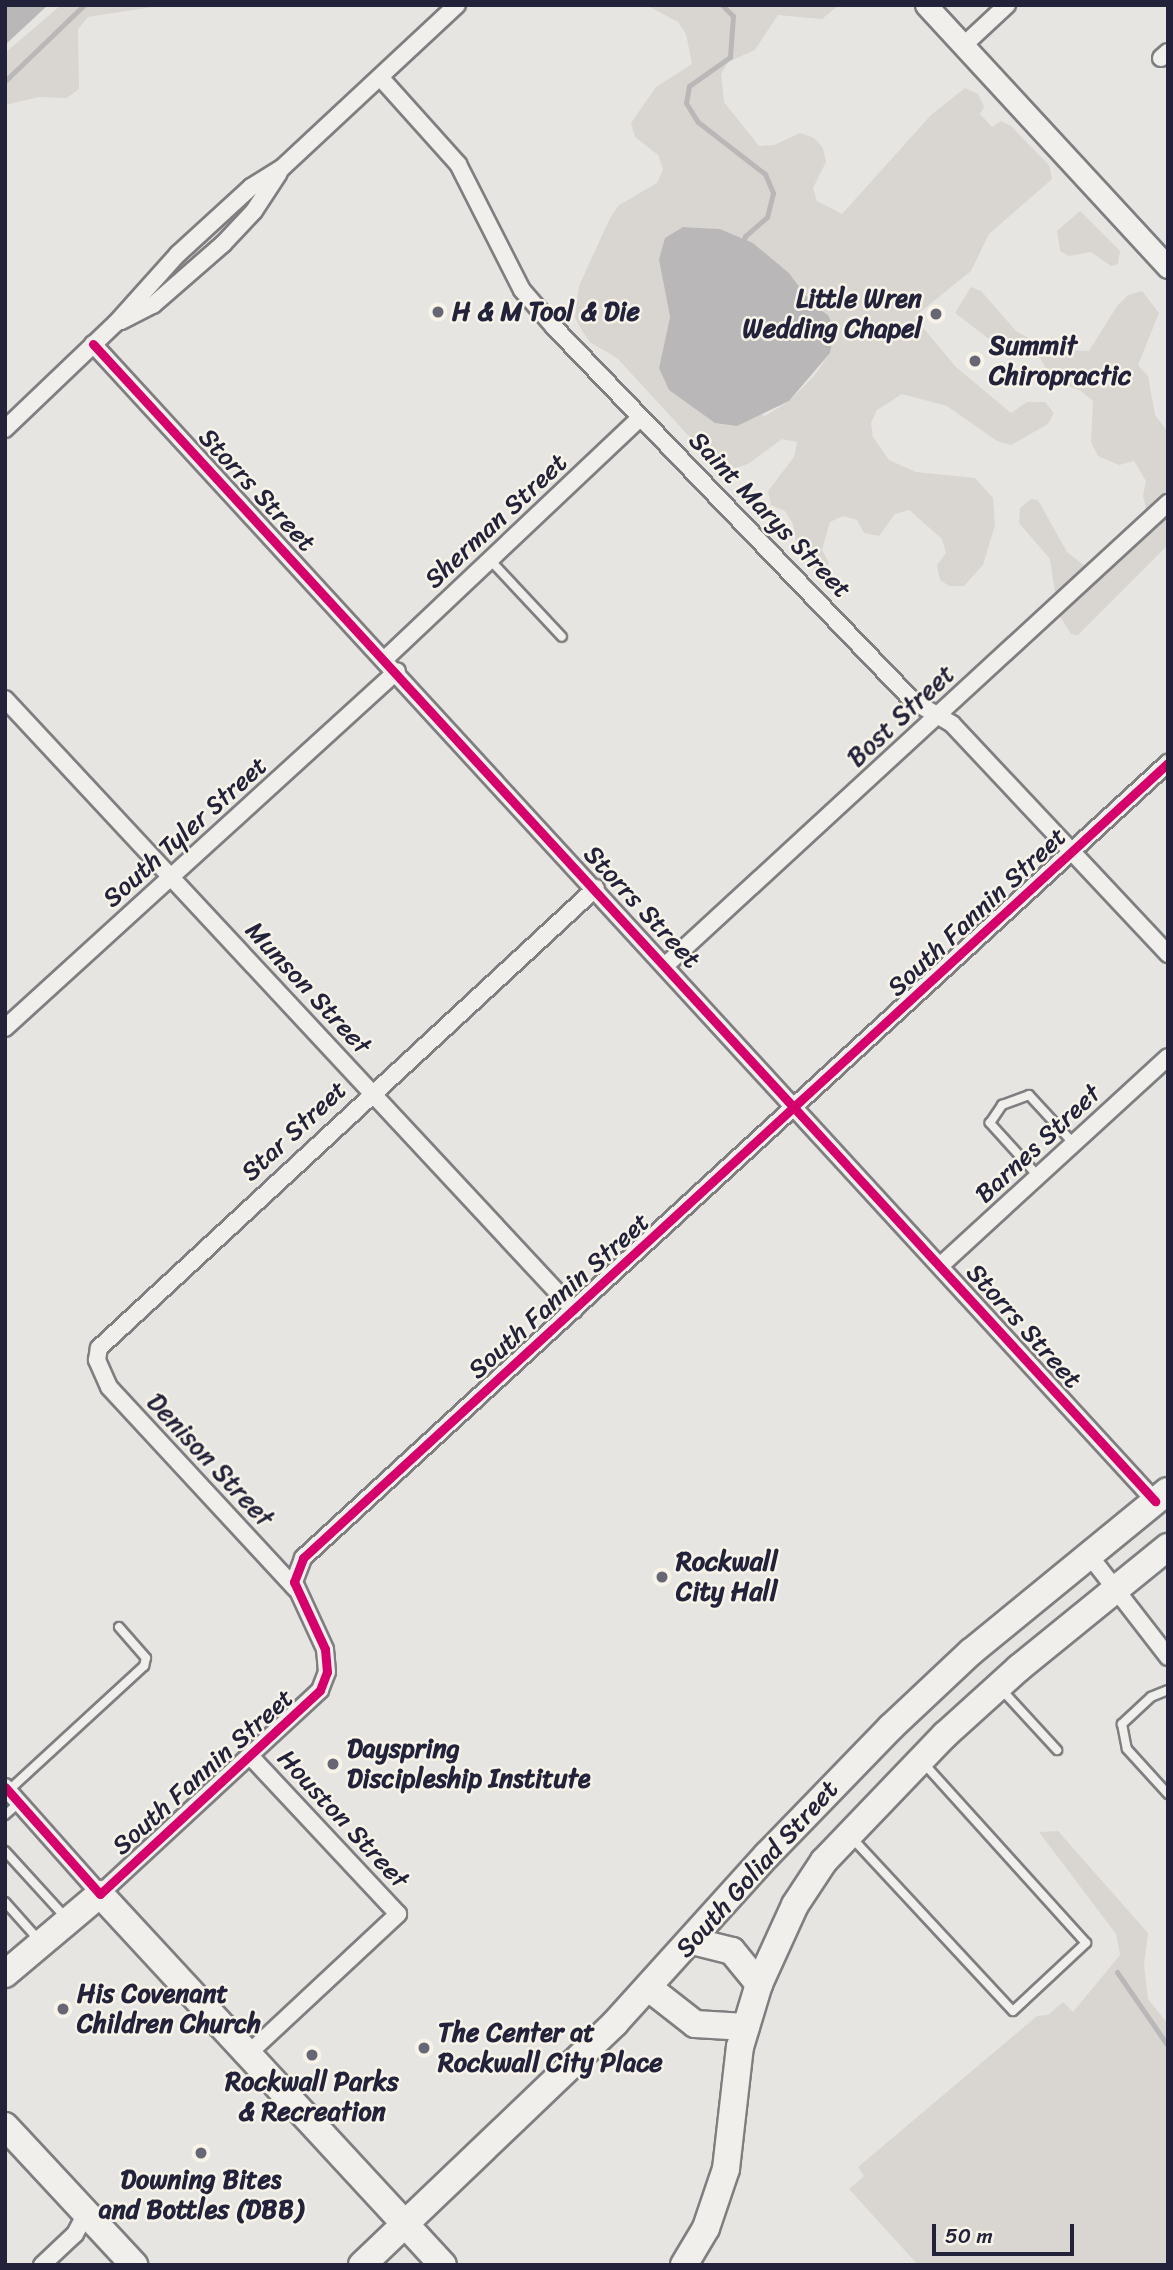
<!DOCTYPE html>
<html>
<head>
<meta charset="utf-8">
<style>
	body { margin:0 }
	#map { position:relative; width:1173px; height:2270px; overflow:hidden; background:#e7e5e1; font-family:Sriracha,sans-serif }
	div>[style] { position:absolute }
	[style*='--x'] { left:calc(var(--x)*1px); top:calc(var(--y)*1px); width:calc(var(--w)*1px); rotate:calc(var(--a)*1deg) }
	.green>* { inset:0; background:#d9d6d2 }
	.water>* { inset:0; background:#bab7b8 }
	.stream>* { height:5px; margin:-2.5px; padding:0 2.5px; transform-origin:2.5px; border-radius:2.5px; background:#bab7b8 }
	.roads { filter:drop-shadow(2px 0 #7f7e81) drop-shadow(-2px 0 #7f7e81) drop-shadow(0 2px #7f7e81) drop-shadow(0 -2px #7f7e81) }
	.service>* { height:8px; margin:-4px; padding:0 4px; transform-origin:4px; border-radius:4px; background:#f0efeb }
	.minor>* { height:16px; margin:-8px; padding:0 8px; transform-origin:8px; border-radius:8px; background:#f0efeb }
	.tertiary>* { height:21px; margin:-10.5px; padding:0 10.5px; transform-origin:10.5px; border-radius:10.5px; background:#f0efeb }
	.primary>* { height:26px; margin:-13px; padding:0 13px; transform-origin:13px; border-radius:13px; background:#f0efeb }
	.cycleway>* { height:9px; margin:-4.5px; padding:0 4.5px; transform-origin:4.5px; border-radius:4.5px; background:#d6006c }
	.dots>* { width:19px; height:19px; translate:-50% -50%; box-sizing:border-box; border:4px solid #f7f3e8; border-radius:50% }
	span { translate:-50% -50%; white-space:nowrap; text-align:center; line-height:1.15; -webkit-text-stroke:5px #f7f3e8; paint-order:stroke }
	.poi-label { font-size:26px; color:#22223b; font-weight:700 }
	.right { translate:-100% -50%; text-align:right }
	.left { translate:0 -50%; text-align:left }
	.street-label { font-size:26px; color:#22223b }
	.frame { position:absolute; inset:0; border:7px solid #22223b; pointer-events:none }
	.scale { position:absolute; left:932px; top:2224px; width:142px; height:32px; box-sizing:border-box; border:4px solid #22223b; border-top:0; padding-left:9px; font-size:21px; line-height:24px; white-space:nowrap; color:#22223b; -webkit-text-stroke:5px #f7f3e8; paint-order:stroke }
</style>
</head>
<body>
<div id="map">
	<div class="green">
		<div style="clip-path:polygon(61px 5px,165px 5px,88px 17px,78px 29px,79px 89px,67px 98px,39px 97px,5px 105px,5px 53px)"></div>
		<div style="clip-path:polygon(evenodd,646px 5px,839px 5px,822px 19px,778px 15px,755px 50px,728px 62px,721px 74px,724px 102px,759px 146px,774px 145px,800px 133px,814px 138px,823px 148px,826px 162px,813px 188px,817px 201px,842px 214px,931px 115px,965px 88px,978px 94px,984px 107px,980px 114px,992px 127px,1001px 121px,1011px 126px,1049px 165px,1052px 179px,989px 234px,971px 271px,914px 317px,956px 367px,1011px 413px,1027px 402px,1045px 402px,1054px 413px,1048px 424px,1011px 445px,997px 441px,947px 406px,902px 394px,877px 410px,871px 423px,873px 437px,889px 460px,916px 472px,975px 478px,993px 498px,995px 525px,983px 565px,964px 586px,949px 586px,940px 580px,937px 565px,946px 553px,942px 539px,909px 510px,895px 514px,879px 536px,864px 533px,857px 520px,843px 516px,830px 522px,822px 550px,829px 563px,819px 573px,798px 553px,793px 524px,785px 511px,771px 505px,768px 491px,794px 457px,797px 442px,782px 439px,748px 464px,735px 468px,720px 464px,698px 446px,617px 358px,591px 343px,582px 331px,575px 317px,579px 286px,610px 218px,619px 205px,657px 183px,663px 169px,658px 155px,635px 137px,631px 123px,656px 87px,692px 64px,686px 34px,678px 22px,646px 5px,683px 227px,720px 229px,753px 243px,789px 273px,812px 304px,828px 315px,835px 329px,830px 353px,814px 376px,789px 401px,765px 416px,659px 368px,670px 317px,659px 260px,683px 227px)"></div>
		<div style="clip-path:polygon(1080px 211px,1120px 251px,1118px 264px,1111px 266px,1091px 252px,1069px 256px,1060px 251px,1057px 231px)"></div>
		<div style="clip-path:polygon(971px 287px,981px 291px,1016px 331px,1027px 337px,1030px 344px,1014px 358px,955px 313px)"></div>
		<div style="clip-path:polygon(1142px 291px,1159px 313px,1138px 365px,1148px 376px,1155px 415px,1168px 432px,1168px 545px,1078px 635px,1071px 634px,1058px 613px,1050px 559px,1019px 523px,1020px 508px,1031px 499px,1038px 500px,1067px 552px,1096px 575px,1104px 574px,1151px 526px,1143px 496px,1146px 481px,1134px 461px,1119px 465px,1098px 456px,1091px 442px,1093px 401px,1081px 391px,1052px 380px,1038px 354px,1052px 337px,1069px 350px,1089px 351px,1117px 306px,1128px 295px)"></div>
		<div style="clip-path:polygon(1058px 1831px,1148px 1933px,1144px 1965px,1148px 1999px,1168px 2024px,1168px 2265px,918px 2265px,849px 2189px,864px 2176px,858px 2167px,1037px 2016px,1048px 2015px,1063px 2002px,1073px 2012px,1120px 1955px,1116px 1934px,1039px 1832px)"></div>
	</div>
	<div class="water">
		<div style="clip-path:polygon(5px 5px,48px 5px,5px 45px)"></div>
		<div style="clip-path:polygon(683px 227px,720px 229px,753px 243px,789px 273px,812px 304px,828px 315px,835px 329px,830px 353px,789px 401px,737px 426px,715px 423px,669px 390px,659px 368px,670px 317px,659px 260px,665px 238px)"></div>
	</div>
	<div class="stream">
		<div style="--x:722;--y:5;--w:16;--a:45"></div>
		<div style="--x:733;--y:16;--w:41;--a:94.2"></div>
		<div style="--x:730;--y:57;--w:50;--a:144.7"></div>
		<div style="--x:689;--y:86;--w:17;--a:100"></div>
		<div style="--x:686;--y:103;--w:22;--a:58"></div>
		<div style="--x:698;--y:122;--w:85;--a:37.8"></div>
		<div style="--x:765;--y:174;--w:21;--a:67"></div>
		<div style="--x:773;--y:193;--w:25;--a:104"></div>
		<div style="--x:767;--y:217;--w:29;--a:139"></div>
		<div style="--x:745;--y:236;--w:7;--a:106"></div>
		<div style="--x:5;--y:81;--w:110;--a:-43.9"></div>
		<div style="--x:1117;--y:1972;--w:90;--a:55.4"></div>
	</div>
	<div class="roads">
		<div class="service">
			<div style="--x:490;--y:560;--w:105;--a:46.9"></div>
			<div style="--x:1038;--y:1176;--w:72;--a:-132.2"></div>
			<div style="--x:990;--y:1123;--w:22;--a:-56"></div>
			<div style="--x:1002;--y:1105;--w:29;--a:-20"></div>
			<div style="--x:1029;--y:1095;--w:67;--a:47.4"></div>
			<div style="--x:1001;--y:1689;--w:83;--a:47.4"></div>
			<div style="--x:1168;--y:1690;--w:18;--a:158"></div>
			<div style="--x:1151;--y:1697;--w:40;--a:137"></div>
			<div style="--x:1122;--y:1724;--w:25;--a:79"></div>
			<div style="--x:1127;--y:1749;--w:61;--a:47.7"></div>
			<div style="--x:8;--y:1791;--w:185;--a:-42.6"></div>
			<div style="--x:144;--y:1666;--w:8;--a:-76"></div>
			<div style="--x:146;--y:1658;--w:41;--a:-131.1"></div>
			<div style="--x:5;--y:1815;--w:18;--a:-41"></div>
			<div style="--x:852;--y:1838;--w:236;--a:47.1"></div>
			<div style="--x:1013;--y:2011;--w:100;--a:-43"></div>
			<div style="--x:1086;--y:1943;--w:241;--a:-132.1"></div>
			<div style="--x:5;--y:1851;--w:92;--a:47.6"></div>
			<div style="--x:5;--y:1902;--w:50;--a:48.3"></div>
		</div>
		<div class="minor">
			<div style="--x:963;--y:46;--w:60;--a:-43"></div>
			<div style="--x:1161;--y:58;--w:9;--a:-41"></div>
			<div style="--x:380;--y:77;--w:117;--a:48.1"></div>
			<div style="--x:458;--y:164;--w:141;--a:63.1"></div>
			<div style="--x:522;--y:290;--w:49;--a:49.1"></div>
			<div style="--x:554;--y:327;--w:518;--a:46.17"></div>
			<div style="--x:913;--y:701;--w:45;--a:30.5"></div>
			<div style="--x:952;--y:724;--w:316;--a:46.8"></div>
			<div style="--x:121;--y:321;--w:36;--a:-27"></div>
			<div style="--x:153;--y:305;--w:93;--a:-41.1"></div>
			<div style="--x:223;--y:244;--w:45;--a:-46.8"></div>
			<div style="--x:254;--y:211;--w:45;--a:-56.7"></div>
			<div style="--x:93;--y:344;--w:1571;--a:47.45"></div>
			<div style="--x:5;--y:429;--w:153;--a:-43.7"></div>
			<div style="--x:116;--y:323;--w:93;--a:-48.1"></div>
			<div style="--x:178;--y:254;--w:99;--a:-42.5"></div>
			<div style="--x:251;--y:187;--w:36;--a:-32"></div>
			<div style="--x:282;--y:168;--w:239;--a:-43"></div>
			<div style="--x:385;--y:659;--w:351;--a:-43.4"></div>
			<div style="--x:5;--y:699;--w:835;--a:47.04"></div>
			<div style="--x:667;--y:964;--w:681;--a:-42.62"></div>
			<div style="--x:5;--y:1028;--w:530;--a:-42.32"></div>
			<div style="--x:940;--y:1266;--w:309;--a:-42.5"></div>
			<div style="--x:1089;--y:1555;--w:129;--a:52.2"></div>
			<div style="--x:296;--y:1589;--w:275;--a:-132.8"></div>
			<div style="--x:109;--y:1387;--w:30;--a:-114"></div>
			<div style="--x:97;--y:1360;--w:12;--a:-81"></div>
			<div style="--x:99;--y:1348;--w:677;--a:-42.79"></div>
			<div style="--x:5;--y:1787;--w:143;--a:48.4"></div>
			<div style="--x:100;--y:1894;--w:300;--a:-42.8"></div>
			<div style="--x:320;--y:1690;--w:19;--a:-69"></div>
			<div style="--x:327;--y:1672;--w:23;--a:-95"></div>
			<div style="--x:325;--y:1649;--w:74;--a:-114.8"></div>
			<div style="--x:294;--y:1582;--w:26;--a:-69"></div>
			<div style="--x:303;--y:1558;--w:1175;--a:-42.59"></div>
			<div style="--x:249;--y:2053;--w:204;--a:-43"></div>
			<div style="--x:398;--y:1914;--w:214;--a:-133.1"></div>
			<div style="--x:42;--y:2265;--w:45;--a:-43.2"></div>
			<div style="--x:75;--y:2234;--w:24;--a:-62"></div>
		</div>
		<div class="tertiary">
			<div style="--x:926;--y:5;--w:357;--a:47.3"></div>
		</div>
		<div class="primary">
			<div style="--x:692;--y:1941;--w:41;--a:14"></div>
			<div style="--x:732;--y:1951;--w:43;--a:50.7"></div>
			<div style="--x:5;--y:1974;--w:124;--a:-40.1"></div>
			<div style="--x:100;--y:1894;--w:505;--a:47.25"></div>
			<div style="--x:649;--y:1988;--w:58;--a:38"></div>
			<div style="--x:695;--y:2024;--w:51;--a:3.4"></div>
			<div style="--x:5;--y:2126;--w:190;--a:47.1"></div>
			<div style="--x:362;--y:2265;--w:350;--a:-43.7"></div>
			<div style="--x:615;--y:2023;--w:227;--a:-47.9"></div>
			<div style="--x:767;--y:1855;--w:178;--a:-45.9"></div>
			<div style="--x:891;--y:1727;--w:110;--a:-43.2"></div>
			<div style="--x:971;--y:1652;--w:254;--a:-39.3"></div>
			<div style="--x:684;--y:2265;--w:43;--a:-59.3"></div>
			<div style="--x:706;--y:2228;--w:62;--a:-71.3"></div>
			<div style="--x:726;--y:2169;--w:123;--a:-83.5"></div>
			<div style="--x:740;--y:2047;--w:66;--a:-73.2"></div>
			<div style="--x:759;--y:1984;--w:87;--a:-65.5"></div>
			<div style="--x:795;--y:1905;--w:53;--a:-56.6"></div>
			<div style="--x:824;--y:1861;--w:175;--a:-46.2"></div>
			<div style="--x:945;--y:1735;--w:100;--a:-42.2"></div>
			<div style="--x:1019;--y:1668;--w:192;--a:-39.1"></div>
		</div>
	</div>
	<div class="cycleway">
		<div style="--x:93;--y:344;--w:1571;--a:47.45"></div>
		<div style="--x:5;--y:1787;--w:143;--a:48.4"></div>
		<div style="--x:100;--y:1894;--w:300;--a:-42.8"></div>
		<div style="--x:320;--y:1690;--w:19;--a:-69"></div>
		<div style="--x:327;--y:1672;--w:23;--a:-95"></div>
		<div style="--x:325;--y:1649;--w:74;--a:-114.8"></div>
		<div style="--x:294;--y:1582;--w:26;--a:-69"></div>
		<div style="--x:303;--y:1558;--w:1175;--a:-42.59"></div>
	</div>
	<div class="dots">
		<div style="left:438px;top:312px;background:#676675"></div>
		<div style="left:936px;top:314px;background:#676675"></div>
		<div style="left:975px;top:361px;background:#676675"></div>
		<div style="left:662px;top:1577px;background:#676675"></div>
		<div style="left:333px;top:1764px;background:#676675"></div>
		<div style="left:63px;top:2009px;background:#676675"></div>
		<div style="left:424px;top:2048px;background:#676675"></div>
		<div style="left:312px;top:2055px;background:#676675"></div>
		<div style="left:201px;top:2153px;background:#676675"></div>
	</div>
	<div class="poi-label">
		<span class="right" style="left:922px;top:314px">Little Wren<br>Wedding Chapel</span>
		<span class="left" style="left:452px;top:312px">H &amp; M Tool &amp; Die</span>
		<span class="left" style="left:989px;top:361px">Summit<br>Chiropractic</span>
		<span class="left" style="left:676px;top:1577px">Rockwall<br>City Hall</span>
		<span class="left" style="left:347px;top:1764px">Dayspring<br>Discipleship Institute</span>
		<span class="left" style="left:77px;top:2009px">His Covenant<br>Children Church</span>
		<span class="left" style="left:438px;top:2048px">The Center at<br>Rockwall City Place</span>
		<span style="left:312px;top:2097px">Rockwall Parks<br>&amp; Recreation</span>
		<span style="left:201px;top:2195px">Downing Bites<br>and Bottles (DBB)</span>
	</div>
	<div class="street-label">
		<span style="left:257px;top:490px;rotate:47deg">Storrs Street</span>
		<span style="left:770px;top:515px;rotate:46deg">Saint Marys Street</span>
		<span style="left:496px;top:521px;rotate:-43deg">Sherman Street</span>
		<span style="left:901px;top:716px;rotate:-43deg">Bost Street</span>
		<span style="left:185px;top:832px;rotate:-42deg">South Tyler Street</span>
		<span style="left:642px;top:907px;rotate:47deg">Storrs Street</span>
		<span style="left:977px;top:912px;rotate:-43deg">South Fannin Street</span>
		<span style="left:308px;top:988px;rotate:47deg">Munson Street</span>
		<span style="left:294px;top:1131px;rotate:-43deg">Star Street</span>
		<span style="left:1038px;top:1144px;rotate:-43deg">Barnes Street</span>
		<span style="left:559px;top:1296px;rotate:-42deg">South Fannin Street</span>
		<span style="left:1024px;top:1326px;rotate:48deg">Storrs Street</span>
		<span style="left:210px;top:1460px;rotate:47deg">Denison Street</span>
		<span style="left:203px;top:1772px;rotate:-42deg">South Fannin Street</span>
		<span style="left:343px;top:1819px;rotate:47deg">Houston Street</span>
		<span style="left:757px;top:1869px;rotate:-48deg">South Goliad Street</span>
	</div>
	<div class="frame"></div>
	<div class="scale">50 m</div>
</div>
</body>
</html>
